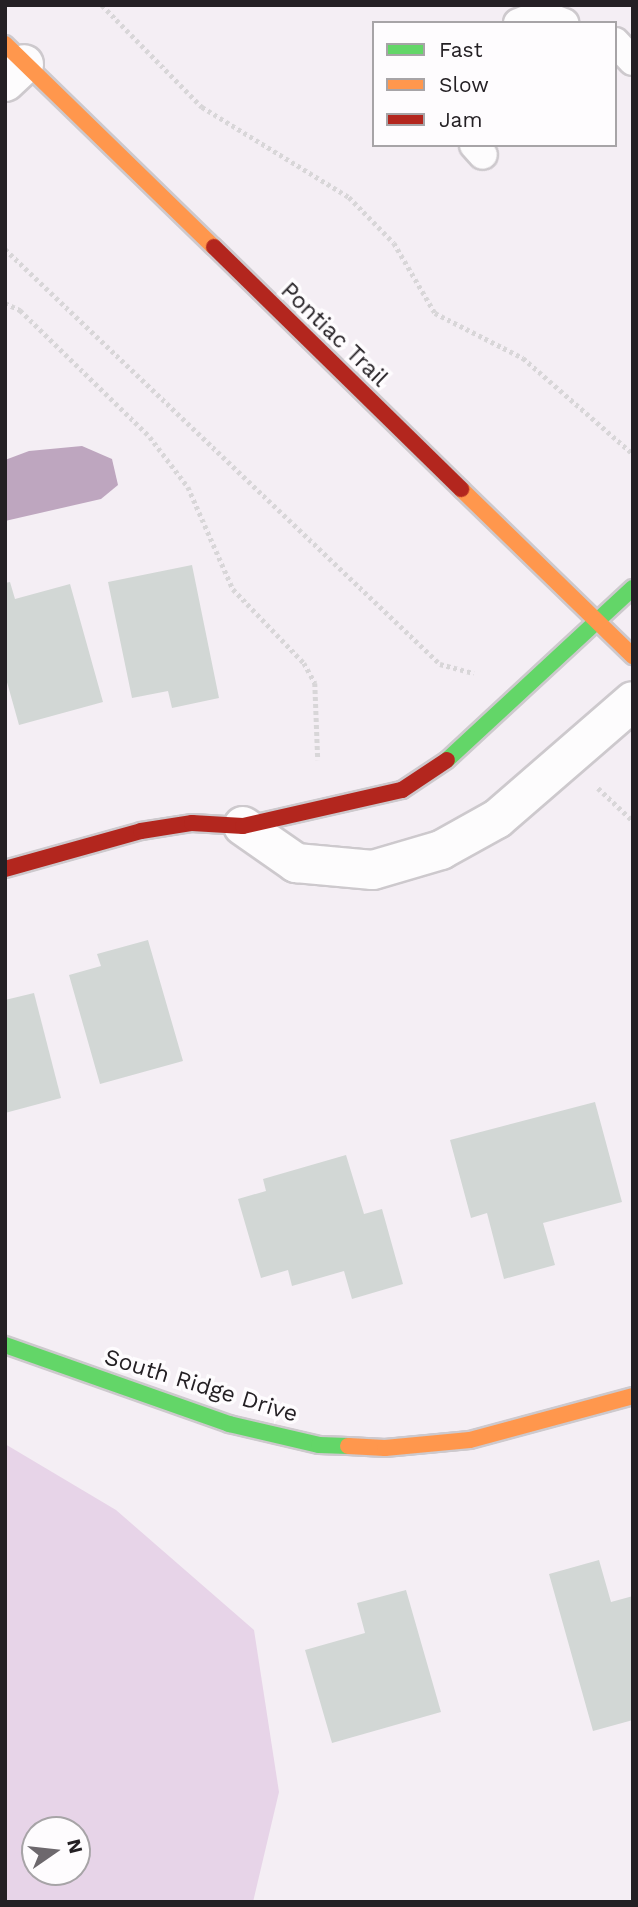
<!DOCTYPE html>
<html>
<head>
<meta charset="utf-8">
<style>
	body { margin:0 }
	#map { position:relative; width:638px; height:1907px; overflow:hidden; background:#f4eef4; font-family:"Work Sans",sans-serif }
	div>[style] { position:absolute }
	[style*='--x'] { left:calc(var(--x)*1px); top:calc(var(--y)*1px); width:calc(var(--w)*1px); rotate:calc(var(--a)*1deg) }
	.green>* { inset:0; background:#e7d4e8 }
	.water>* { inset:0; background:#bea6bf }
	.building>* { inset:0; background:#d2d7d5 }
	.path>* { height:4.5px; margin-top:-2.25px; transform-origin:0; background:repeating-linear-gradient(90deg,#d8d6d8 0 3.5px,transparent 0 7px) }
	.roads { filter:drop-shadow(2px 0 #cdc9cd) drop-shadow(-2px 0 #cdc9cd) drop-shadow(0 2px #cdc9cd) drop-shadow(0 -2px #cdc9cd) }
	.lane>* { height:28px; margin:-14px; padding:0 14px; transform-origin:14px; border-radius:14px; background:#fdfcfd }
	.street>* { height:38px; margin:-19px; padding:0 19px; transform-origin:19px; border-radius:19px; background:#fdfcfd }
	.fast>* { height:16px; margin:-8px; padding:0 8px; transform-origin:8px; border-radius:8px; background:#63d668 }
	.slow>* { height:16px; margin:-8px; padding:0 8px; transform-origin:8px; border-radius:8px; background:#ff974d }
	.jam>* { height:16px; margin:-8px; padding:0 8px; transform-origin:8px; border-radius:8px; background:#b3261e }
	span { translate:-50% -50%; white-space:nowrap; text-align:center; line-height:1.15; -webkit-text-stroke:7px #fefcfe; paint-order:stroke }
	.street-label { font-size:23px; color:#242024 }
	.frame { position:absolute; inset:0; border:7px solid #242024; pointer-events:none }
	.legend { position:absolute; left:372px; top:21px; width:245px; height:126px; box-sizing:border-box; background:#fefcfe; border:2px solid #a7a4a7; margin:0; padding:9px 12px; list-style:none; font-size:21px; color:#242024 }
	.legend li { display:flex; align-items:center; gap:14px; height:35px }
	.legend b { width:35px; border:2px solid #a7a4a7 }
	.north { position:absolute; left:21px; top:1816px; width:70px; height:70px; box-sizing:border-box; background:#fefcfe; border:2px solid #a7a4a7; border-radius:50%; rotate:76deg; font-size:19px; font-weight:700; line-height:28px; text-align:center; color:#242024 }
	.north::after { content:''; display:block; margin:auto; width:24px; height:32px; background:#6d686d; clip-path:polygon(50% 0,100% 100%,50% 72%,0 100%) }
</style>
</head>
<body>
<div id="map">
	<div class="green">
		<div style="clip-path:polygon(evenodd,5px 1444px,116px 1510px,254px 1630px,279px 1792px,253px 1902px,5px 1902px,5px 1444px,35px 1830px,77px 1830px,77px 1872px,35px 1872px,35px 1830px)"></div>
	</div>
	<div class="water">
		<div style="clip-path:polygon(82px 446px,112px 459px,118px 485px,101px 499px,5px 521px,5px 460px,29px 451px)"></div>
	</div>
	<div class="building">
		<div style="clip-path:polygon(192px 565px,219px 698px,172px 708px,168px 691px,132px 698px,108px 582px)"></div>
		<div style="clip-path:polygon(10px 582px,15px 599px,70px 584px,103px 702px,19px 725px,5px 675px,5px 583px)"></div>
		<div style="clip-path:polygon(148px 940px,183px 1061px,100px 1084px,69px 975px,101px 966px,97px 954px)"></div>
		<div style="clip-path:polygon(34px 993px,61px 1098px,5px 1113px,5px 1000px)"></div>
		<div style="clip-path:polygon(595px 1102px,622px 1202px,543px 1223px,555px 1265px,504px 1279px,487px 1213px,471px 1218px,450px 1140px)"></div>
		<div style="clip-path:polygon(346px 1155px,364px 1214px,382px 1209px,403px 1284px,352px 1299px,344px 1271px,292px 1286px,288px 1270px,261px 1278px,238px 1199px,266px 1191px,263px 1179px)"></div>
		<div style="clip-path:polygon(599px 1560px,611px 1602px,633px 1596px,633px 1720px,593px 1731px,549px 1574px)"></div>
		<div style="clip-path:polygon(406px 1590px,441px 1712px,332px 1743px,305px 1650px,365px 1633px,357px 1603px)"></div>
	</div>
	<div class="path">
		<div style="--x:102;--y:5;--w:143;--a:45.6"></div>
		<div style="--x:202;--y:107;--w:172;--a:31.5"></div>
		<div style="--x:349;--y:197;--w:64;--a:45.6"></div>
		<div style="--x:394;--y:243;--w:81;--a:59.6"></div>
		<div style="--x:435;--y:313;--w:99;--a:27.1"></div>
		<div style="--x:523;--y:358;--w:146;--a:41.1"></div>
		<div style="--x:5;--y:249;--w:601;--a:43.65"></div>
		<div style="--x:440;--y:664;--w:35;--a:15"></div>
		<div style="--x:5;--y:303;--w:17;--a:25"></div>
		<div style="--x:20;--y:310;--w:182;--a:44.3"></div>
		<div style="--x:150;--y:437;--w:63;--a:52.8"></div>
		<div style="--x:188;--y:487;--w:111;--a:66.2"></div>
		<div style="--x:233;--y:589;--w:103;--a:46.2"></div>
		<div style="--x:304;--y:663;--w:23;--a:61"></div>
		<div style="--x:315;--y:683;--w:77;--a:87.8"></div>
		<div style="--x:598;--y:788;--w:48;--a:43.3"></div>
	</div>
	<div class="roads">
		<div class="lane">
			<div style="--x:518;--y:23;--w:25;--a:-21"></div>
			<div style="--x:541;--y:14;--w:25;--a:21"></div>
			<div style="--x:615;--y:42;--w:26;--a:47"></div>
			<div style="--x:474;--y:145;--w:13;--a:48"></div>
		</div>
		<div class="street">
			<div style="--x:5;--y:82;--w:26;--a:-43"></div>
			<div style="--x:243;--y:826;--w:65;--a:34.9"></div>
			<div style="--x:296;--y:863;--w:77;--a:5.2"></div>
			<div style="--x:373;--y:870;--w:71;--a:-16.4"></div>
			<div style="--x:441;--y:850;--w:64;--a:-29"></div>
			<div style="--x:497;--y:819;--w:180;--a:-40.9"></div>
		</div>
		<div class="fast">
			<div style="--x:447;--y:760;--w:253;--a:-42.8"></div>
			<div style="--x:5;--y:1345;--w:238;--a:19.4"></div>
			<div style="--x:229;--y:1424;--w:92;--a:13.1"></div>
			<div style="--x:319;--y:1445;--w:29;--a:2"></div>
		</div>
		<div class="slow">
			<div style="--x:5;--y:44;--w:291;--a:44.2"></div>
			<div style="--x:461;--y:489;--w:240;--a:44.2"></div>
			<div style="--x:348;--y:1446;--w:37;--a:3"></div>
			<div style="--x:385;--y:1448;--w:85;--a:-5.4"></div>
			<div style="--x:470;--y:1440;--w:169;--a:-15.1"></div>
		</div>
		<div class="jam">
			<div style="--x:214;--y:247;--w:346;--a:44.4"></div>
			<div style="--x:5;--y:869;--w:141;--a:-15.6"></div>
			<div style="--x:141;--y:831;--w:52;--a:-8.9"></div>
			<div style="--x:192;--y:823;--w:51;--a:3.4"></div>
			<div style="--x:243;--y:826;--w:163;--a:-12.8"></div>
			<div style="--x:402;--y:790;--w:54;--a:-33.7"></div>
		</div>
	</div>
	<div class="street-label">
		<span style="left:334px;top:335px;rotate:44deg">Pontiac Trail</span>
		<span style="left:201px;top:1386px;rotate:17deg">South Ridge Drive</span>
	</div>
	<div class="frame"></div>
	<ul class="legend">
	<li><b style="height:9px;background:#63d668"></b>Fast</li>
	<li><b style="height:9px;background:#ff974d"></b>Slow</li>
	<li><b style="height:9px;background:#b3261e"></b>Jam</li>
	</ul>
	<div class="north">N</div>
</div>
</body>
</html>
